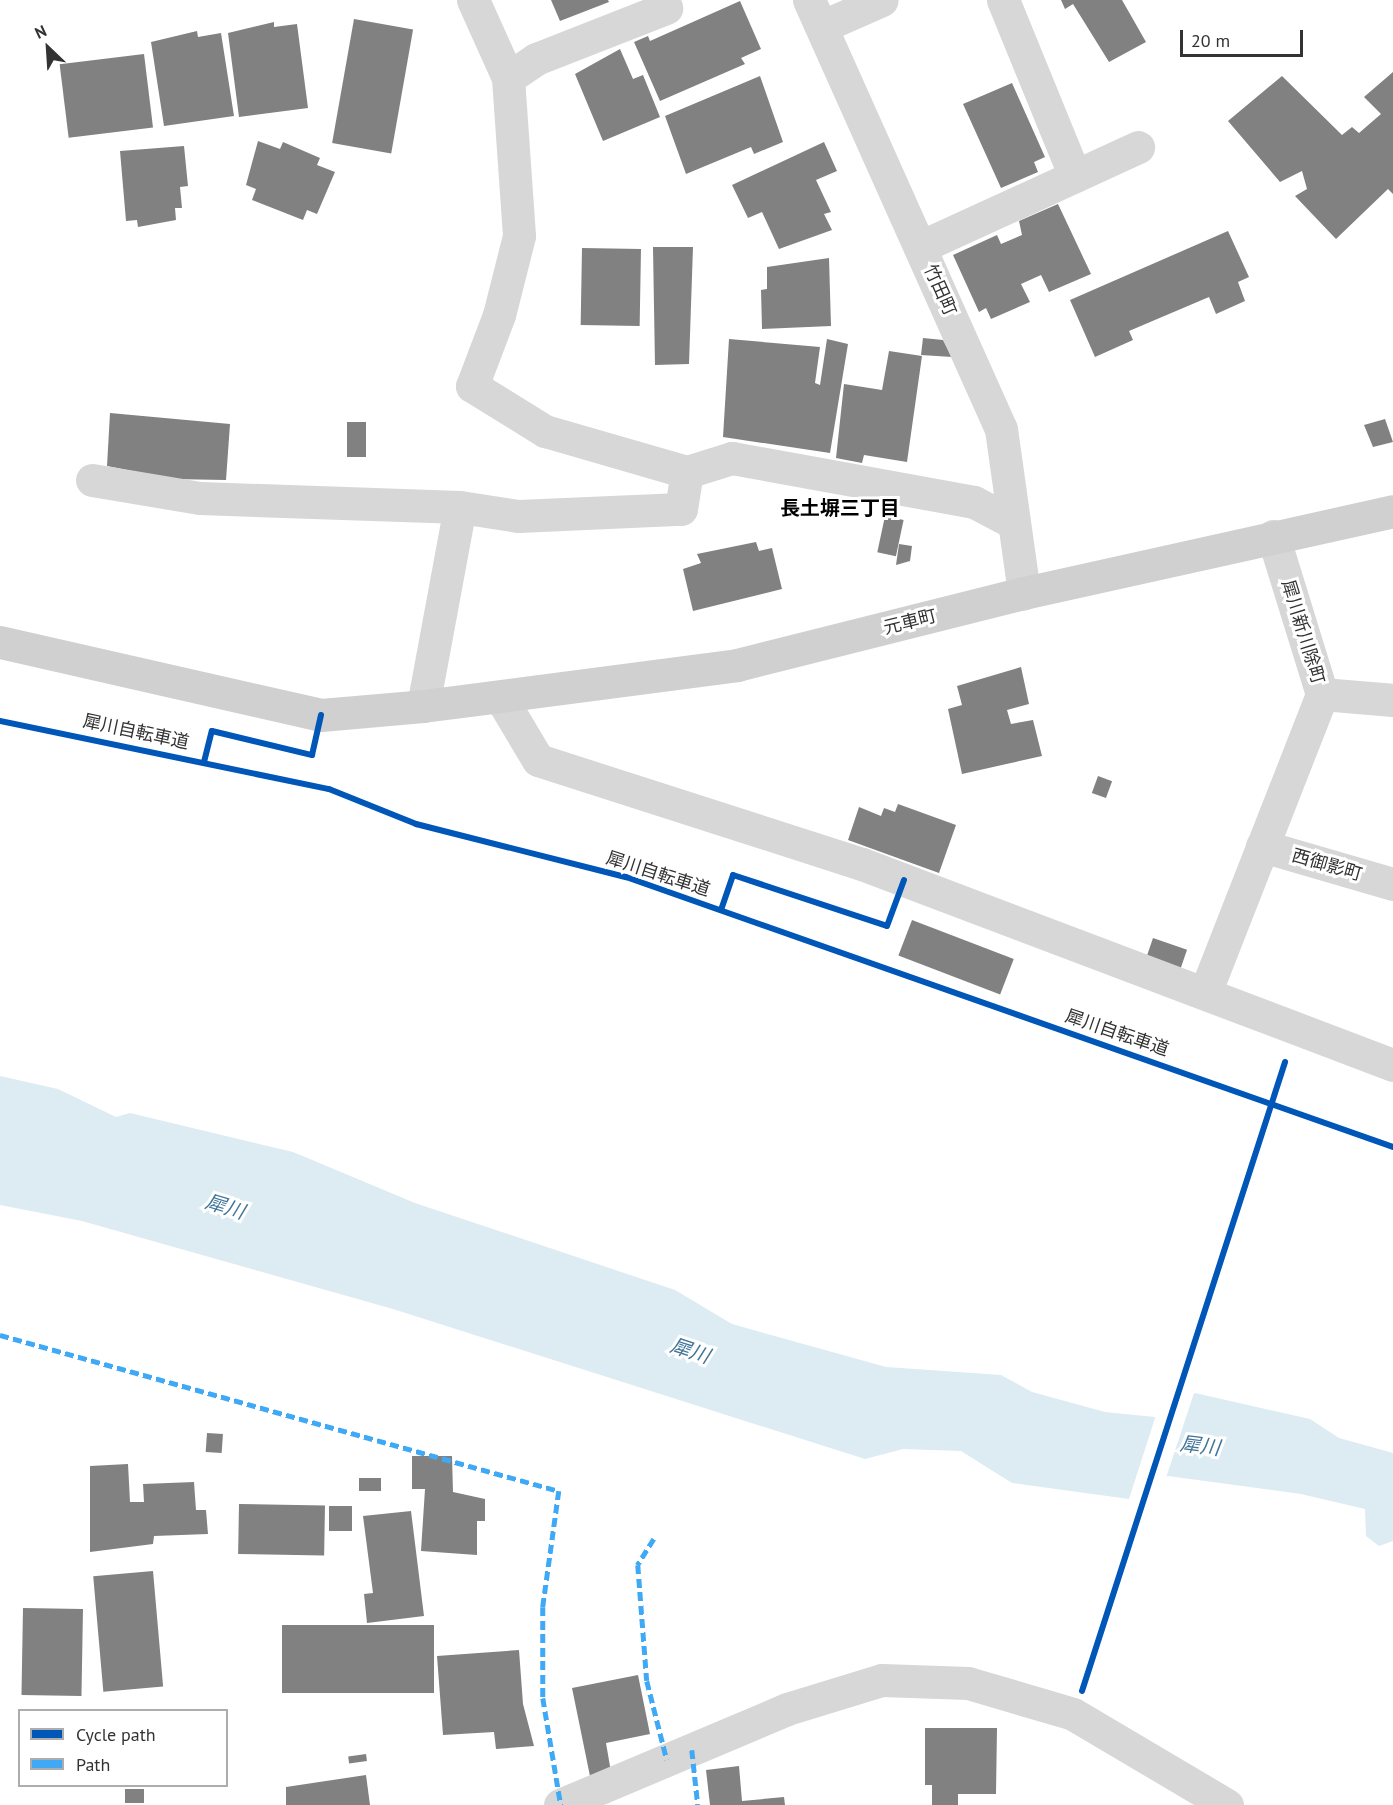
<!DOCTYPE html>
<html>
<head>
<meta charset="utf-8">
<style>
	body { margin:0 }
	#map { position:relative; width:1393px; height:1805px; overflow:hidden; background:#fff; font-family:"PT Sans","Noto Sans JP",sans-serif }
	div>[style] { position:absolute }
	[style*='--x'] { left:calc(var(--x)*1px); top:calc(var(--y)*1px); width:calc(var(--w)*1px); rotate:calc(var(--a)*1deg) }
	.water>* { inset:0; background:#ddebf3 }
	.pier>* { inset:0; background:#fff }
	.building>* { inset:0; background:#818181; transform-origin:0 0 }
	.street>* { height:33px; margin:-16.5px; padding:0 16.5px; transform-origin:16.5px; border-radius:16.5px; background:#d7d7d7 }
	.secondary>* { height:33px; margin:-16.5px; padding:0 16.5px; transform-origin:16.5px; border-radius:16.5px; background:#d0d0d0 }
	.quiet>* { height:4.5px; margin-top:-2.25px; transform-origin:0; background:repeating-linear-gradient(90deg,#3fa9f5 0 9px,transparent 0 13.5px) }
	.cycleway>* { height:6px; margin:-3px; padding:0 3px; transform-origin:3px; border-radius:3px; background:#0057b8 }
	span { translate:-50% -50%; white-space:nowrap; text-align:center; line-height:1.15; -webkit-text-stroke:6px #fff; paint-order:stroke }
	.street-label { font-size:18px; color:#333 }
	.neighbourhood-label { font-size:20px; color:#000; font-weight:700 }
	.water-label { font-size:20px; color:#3f7597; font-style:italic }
	.legend { position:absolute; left:18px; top:1709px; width:210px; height:78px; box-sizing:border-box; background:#fff; border:2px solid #adadad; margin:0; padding:8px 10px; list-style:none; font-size:18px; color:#333 }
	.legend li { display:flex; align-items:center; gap:12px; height:30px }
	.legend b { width:30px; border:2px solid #adadad }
	.north { position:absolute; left:18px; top:18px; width:60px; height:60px; -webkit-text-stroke:4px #fff; paint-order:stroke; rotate:335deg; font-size:16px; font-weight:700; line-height:24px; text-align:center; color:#333 }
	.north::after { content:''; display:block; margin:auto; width:21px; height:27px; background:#333; clip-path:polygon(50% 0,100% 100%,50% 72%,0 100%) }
	.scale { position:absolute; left:1180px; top:30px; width:123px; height:27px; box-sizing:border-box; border:3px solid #333; border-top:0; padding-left:8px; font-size:18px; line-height:21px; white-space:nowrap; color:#333; -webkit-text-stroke:4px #fff; paint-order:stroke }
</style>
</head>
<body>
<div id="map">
	<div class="water">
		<div style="clip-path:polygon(0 1076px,58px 1089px,116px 1117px,130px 1113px,293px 1152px,415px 1203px,675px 1290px,732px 1324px,886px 1367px,1001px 1375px,1032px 1392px,1105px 1412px,1155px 1417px,1195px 1393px,1310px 1419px,1339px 1438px,1393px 1453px,1393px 1541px,1379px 1546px,1366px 1536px,1365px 1509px,1301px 1494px,1168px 1476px,1129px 1499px,1012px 1483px,961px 1451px,903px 1449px,865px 1459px,393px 1309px,82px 1221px,0 1205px)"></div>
	</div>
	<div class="pier">
		<div style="clip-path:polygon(1195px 1390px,1165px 1481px,1128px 1502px,1157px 1412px)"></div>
	</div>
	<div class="building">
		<div style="clip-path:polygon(551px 0,608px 0,609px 2px,560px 21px)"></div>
		<div style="clip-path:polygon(1061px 0,1122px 0,1146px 42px,1109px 62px,1073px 4px,1065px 9px)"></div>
		<div style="clip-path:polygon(740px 1px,761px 49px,741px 58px,745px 64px,660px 101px,634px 42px,648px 36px,650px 41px)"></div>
		<div style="left:354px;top:19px;width:60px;height:126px;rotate:10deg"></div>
		<div style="clip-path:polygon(274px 22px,274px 27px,297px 24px,308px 108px,239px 117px,228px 33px)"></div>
		<div style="clip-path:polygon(197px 31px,198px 37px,221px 33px,234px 116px,164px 126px,151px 42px)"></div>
		<div style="clip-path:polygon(620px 49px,633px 79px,643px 75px,660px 117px,603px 141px,575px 74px)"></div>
		<div style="left:144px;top:54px;width:74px;height:85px;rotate:83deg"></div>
		<div style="clip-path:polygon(1393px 72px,1393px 194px,1388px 189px,1336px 239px,1295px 196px,1307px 189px,1302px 171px,1280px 182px,1228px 121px,1282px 76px,1342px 135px,1352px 127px,1359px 133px,1381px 114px,1364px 97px)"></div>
		<div style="clip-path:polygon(760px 76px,783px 142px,754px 154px,751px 147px,686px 174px,665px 116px)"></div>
		<div style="clip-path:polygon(1012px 83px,1045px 157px,1034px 162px,1038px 172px,1001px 188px,963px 104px)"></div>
		<div style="clip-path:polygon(258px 141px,280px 149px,283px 142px,320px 158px,317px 165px,335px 172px,317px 214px,307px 210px,303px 220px,252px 200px,256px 189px,246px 185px)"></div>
		<div style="clip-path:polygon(824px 142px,837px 171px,816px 180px,831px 212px,824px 214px,832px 230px,779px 249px,762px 212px,748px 218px,732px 185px)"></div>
		<div style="clip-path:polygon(184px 146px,188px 186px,180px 187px,182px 208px,175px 208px,176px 220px,138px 227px,137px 220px,126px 221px,120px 151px)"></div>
		<div style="clip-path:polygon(1058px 204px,1091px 274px,1049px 292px,1041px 275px,1021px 284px,1030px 302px,991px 319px,986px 308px,979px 312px,953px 255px,997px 235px,1001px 244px,1022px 235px,1019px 221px)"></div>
		<div style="clip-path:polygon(1228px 231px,1249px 277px,1238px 282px,1245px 301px,1216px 314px,1209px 297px,1129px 331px,1133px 340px,1095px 357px,1070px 300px)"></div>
		<div style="clip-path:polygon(653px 247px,693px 247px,689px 364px,655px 365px)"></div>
		<div style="left:582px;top:248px;width:59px;height:77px;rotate:1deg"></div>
		<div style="clip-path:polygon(829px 258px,831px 326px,762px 329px,761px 290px,767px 289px,767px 267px)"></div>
		<div style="clip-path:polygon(923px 338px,943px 340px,952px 357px,921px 355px)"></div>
		<div style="clip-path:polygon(729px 339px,820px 347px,815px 383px,820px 385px,827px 339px,848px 344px,830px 453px,723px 437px)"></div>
		<div style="clip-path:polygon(889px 351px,922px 356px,907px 462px,864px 455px,862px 463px,836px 458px,844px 384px,882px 390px)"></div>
		<div style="clip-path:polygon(110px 413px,230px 424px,226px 480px,171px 479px,107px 466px)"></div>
		<div style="clip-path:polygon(1385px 419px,1393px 442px,1373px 447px,1364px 425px)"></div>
		<div style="left:347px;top:422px;width:19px;height:35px"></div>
		<div style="left:885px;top:516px;width:19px;height:37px;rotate:12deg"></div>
		<div style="clip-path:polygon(756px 542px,759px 551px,772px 548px,782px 589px,693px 611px,683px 569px,701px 563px,697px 554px)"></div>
		<div style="clip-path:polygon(899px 544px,912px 546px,910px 561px,896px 565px)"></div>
		<div style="clip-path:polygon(1021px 667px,1029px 704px,1007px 710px,1011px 724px,1033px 720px,1042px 756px,962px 774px,948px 709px,962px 705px,957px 686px)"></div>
		<div style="left:1098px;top:776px;width:15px;height:18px;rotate:20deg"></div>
		<div style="clip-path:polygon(898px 804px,956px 825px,939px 873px,848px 840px,859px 807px,881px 816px,884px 808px,895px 812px)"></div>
		<div style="left:912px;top:920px;width:109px;height:38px;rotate:21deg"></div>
		<div style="left:1153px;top:938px;width:36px;height:20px;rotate:19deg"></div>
		<div style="left:207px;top:1433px;width:16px;height:19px;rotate:4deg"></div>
		<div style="clip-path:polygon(412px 1456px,452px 1456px,453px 1492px,485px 1499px,485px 1521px,477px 1521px,477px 1555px,421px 1551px,425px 1489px,412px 1489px)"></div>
		<div style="clip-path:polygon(128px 1464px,130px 1502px,144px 1502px,143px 1484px,194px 1482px,196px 1510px,206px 1510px,208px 1534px,154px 1536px,153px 1544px,90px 1552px,90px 1466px)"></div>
		<div style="left:359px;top:1478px;width:22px;height:13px"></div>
		<div style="left:239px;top:1504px;width:86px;height:50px;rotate:1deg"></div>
		<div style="left:329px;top:1506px;width:23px;height:25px"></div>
		<div style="clip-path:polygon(411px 1511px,424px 1616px,367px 1623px,364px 1594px,373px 1593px,363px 1516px)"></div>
		<div style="left:153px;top:1571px;width:116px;height:60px;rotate:85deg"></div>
		<div style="left:23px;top:1608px;width:60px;height:87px;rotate:1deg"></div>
		<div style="left:282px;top:1625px;width:152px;height:68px"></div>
		<div style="clip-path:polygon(519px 1650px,523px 1704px,534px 1746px,496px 1749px,494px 1732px,443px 1735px,437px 1656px)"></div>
		<div style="clip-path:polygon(638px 1675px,650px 1734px,606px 1743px,611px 1772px,591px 1781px,572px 1688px)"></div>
		<div style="clip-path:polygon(925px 1728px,997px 1728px,996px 1794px,958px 1794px,958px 1805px,932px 1805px,932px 1785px,925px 1785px)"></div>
		<div style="left:366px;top:1754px;width:7px;height:18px;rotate:82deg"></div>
		<div style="clip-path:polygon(739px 1766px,742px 1801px,784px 1797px,785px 1805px,710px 1805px,706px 1770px)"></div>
		<div style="clip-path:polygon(366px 1775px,370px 1805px,286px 1805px,286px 1787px)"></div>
		<div style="left:125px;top:1789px;width:19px;height:14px"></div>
	</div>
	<div class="street">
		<div style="--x:473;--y:0;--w:85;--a:65.8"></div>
		<div style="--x:508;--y:78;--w:158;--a:86"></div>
		<div style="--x:519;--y:236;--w:81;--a:104.2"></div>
		<div style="--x:499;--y:315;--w:76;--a:110.8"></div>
		<div style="--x:472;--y:386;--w:86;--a:31.7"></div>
		<div style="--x:545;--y:431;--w:148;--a:16.1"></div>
		<div style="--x:809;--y:0;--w:470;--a:65.9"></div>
		<div style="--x:1001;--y:429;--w:166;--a:82"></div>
		<div style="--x:1003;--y:0;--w:190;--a:67.8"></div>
		<div style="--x:823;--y:26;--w:64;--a:-23.8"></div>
		<div style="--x:508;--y:78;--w:34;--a:-34"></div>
		<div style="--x:536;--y:59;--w:140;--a:-21.4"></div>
		<div style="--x:920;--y:247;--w:240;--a:-24.6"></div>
		<div style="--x:92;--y:480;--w:109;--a:9.5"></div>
		<div style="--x:200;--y:498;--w:260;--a:2"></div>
		<div style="--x:460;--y:507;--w:59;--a:8.8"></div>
		<div style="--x:518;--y:516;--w:163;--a:-2.5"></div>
		<div style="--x:681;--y:509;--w:37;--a:-81"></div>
		<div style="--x:687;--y:472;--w:47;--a:-17.3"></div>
		<div style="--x:732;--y:458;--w:246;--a:10.3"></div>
		<div style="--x:974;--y:502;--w:45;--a:27.7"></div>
		<div style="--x:1273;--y:536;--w:165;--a:72.8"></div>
		<div style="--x:1322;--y:694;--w:71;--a:4.8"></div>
		<div style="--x:501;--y:698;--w:72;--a:59.2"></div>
		<div style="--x:538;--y:760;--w:340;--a:17.8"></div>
		<div style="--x:862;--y:864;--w:568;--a:20.73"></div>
		<div style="--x:423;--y:706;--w:202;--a:-79.5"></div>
		<div style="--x:1262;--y:846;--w:136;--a:16.2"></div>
		<div style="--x:1205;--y:993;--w:321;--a:-68.6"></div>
		<div style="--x:560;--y:1805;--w:246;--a:-22.9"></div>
		<div style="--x:787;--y:1709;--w:99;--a:-17"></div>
		<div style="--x:882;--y:1680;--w:86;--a:2"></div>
		<div style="--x:968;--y:1683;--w:109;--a:16.4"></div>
		<div style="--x:1073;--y:1714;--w:179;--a:30.6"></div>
	</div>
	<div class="secondary">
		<div style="--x:0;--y:642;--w:329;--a:12.8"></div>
		<div style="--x:321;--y:715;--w:102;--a:-5"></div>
		<div style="--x:423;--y:706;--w:317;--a:-7.4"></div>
		<div style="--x:737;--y:665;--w:296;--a:-14.1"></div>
		<div style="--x:1024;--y:593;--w:378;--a:-12.5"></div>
	</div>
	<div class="quiet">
		<div style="--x:0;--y:1335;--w:580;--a:15.59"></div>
		<div style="--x:559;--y:1491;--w:117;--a:97.9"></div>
		<div style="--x:543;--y:1607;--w:91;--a:90"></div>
		<div style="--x:543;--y:1698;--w:109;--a:80.5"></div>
		<div style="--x:654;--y:1539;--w:31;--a:122"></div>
		<div style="--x:638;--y:1565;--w:116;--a:85.6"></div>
		<div style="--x:647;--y:1681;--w:81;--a:75.8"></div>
		<div style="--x:692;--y:1750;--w:55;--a:83.8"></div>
	</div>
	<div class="cycleway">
		<div style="--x:0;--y:721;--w:336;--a:11.7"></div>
		<div style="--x:329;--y:789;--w:94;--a:21.9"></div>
		<div style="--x:416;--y:824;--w:217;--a:14.2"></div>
		<div style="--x:626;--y:877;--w:813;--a:19.39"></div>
		<div style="--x:204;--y:762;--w:32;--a:-76"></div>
		<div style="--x:212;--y:731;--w:103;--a:13.5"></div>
		<div style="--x:312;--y:755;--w:41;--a:-77.3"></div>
		<div style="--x:721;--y:910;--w:37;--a:-71"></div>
		<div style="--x:733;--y:875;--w:162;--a:18.3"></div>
		<div style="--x:887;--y:926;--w:49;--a:-69.7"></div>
		<div style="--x:1082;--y:1691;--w:661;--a:-72.11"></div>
	</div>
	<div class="street-label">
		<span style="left:940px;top:290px;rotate:66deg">竹田町</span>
		<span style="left:910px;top:622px;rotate:-14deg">元車町</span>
		<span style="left:1303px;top:632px;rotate:73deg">犀川新川除町</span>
		<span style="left:136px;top:732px;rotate:12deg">犀川自転車道</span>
		<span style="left:1327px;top:865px;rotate:16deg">西御影町</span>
		<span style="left:658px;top:874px;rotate:18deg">犀川自転車道</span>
		<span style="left:1117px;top:1033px;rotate:19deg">犀川自転車道</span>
	</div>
	<div class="neighbourhood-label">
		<span style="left:840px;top:508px">長土塀三丁目</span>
	</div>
	<div class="water-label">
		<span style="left:225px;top:1207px;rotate:17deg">犀川</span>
		<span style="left:690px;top:1351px;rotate:18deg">犀川</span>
		<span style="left:1200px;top:1446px;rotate:7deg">犀川</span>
	</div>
	<ul class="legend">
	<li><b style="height:8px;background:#0057b8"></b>Cycle path</li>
	<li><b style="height:8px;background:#3fa9f5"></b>Path</li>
	</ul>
	<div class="north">N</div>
	<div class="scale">20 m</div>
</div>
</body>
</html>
